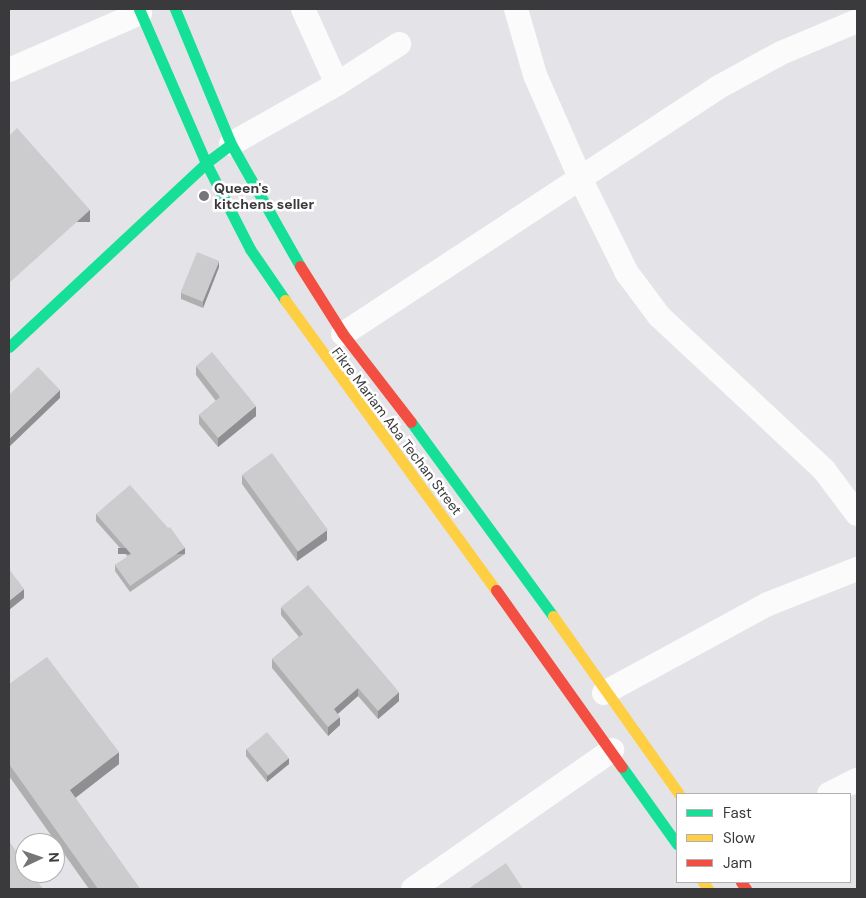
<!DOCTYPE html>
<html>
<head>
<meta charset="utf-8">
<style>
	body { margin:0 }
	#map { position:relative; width:866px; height:898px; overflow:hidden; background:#e4e3e7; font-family:"DM Sans",sans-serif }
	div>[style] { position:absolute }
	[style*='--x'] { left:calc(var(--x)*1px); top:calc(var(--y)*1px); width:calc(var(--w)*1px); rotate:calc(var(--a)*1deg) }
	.street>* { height:24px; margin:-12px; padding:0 12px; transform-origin:12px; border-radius:12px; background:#fbfbfb }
	.fast>* { height:11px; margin:-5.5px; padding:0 5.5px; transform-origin:5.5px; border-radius:5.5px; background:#16e098 }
	.slow>* { height:11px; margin:-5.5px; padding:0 5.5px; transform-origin:5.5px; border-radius:5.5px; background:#ffcf43 }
	.jam>* { height:11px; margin:-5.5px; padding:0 5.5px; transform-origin:5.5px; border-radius:5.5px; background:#f24e42 }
	.wall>* { inset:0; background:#afafb0 }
	.shaded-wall>* { inset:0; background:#8f8e90; transform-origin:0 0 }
	.building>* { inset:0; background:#cccbcd; transform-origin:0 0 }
	.dots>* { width:14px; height:14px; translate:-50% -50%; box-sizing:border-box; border:2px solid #fff; border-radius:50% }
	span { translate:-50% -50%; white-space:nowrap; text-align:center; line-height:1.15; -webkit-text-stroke:5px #fff; paint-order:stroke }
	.poi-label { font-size:14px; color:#3a3a3c; font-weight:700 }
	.left { translate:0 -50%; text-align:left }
	.street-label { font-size:14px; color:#3a3a3c }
	.frame { position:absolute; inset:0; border:10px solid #3a3a3c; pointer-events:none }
	.legend { position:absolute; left:676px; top:793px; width:175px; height:90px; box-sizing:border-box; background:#fff; border:1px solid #b0b0b1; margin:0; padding:6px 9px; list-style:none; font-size:15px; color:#3a3a3c }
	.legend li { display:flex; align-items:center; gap:10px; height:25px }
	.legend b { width:25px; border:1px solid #b0b0b1 }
	.north { position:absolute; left:15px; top:833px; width:50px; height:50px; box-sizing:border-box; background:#fff; border:1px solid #b0b0b1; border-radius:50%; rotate:87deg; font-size:14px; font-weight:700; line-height:20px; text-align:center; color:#3a3a3c }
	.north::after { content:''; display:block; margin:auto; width:18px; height:22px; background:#767578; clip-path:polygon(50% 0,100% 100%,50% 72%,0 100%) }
</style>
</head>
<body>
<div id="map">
	<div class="street">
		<div style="--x:303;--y:9;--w:82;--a:65.6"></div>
		<div style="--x:516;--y:9;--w:69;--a:73.9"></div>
		<div style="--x:535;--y:75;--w:115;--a:66.3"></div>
		<div style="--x:581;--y:180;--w:104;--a:63.7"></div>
		<div style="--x:627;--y:273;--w:54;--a:53.3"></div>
		<div style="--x:659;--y:316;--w:226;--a:43"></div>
		<div style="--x:824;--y:470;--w:55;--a:53.1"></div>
		<div style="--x:9;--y:70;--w:143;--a:-23.5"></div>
		<div style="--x:231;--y:144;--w:122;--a:-29.5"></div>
		<div style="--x:337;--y:84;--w:74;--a:-32.8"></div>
		<div style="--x:343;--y:334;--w:448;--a:-33.3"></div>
		<div style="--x:717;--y:88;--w:73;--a:-28.7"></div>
		<div style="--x:781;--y:53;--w:82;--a:-22.8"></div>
		<div style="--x:604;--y:693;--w:187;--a:-28.5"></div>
		<div style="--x:768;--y:604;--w:96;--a:-21.5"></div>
		<div style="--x:829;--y:794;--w:31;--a:-27"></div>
		<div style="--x:413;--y:889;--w:243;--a:-34.9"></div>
	</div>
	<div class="fast">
		<div style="--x:139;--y:9;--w:168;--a:66.5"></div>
		<div style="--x:206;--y:163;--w:97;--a:62.9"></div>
		<div style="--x:250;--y:249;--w:62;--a:55.5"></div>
		<div style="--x:175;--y:9;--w:146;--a:67.5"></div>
		<div style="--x:231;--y:144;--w:140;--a:60.5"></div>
		<div style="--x:9;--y:347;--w:270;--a:-43"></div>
		<div style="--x:206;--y:163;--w:31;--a:-37"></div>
		<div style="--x:411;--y:422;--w:240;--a:53.8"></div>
		<div style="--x:622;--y:767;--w:95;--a:54.5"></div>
	</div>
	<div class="slow">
		<div style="--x:285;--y:300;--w:359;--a:54"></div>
		<div style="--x:553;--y:616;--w:218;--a:54.7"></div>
		<div style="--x:703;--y:882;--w:9;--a:54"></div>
	</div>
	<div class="jam">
		<div style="--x:300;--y:266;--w:80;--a:57.7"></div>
		<div style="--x:343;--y:334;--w:111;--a:52.3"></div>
		<div style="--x:496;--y:590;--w:217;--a:54.6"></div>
		<div style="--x:741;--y:882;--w:9;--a:54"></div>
	</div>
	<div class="wall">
		<div style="clip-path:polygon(219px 267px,203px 308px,181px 299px,181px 293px)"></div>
		<div style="clip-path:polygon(196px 366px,256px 416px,218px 447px,199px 424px,199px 415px,216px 401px,196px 375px)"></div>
		<div style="clip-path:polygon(242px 475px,327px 540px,297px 561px,242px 484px)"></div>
		<div style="clip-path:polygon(96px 514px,185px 554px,130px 592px,115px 571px,115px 565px,128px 557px,96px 521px)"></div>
		<div style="clip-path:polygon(281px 607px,399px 701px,378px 719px,358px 696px,338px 714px,340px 725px,328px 736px,272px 668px,272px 659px,299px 637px,281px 615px)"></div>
		<div style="clip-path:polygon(9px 684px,119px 764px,75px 798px,140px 889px,89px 889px,9px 776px)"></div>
		<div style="clip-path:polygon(246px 749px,289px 764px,267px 782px,246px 756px)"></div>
	</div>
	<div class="shaded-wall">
		<div style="left:90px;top:210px;width:12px;height:109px;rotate:90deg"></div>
		<div style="clip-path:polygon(219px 261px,219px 267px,203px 308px,203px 301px)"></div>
		<div style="clip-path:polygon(60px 390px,60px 398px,9px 447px,9px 439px)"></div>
		<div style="clip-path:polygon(256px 406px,256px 416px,218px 447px,218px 438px)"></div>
		<div style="clip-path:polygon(327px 530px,327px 540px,297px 561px,297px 552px)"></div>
		<div style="left:185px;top:548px;width:6px;height:67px;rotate:90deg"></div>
		<div style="clip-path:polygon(24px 589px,24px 598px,9px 610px,9px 601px)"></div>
		<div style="clip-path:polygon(358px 688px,358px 696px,334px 717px,334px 709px)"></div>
		<div style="clip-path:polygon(399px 692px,399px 701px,378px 719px,378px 711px)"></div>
		<div style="clip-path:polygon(340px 717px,340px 725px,328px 736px,328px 727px)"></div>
		<div style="clip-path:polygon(119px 752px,119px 764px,70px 802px,70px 790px)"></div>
		<div style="clip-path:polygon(289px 758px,289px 764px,267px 782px,267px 776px)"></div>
	</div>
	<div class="building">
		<div style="clip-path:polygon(17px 128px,90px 210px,9px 283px,9px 136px)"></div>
		<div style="left:197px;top:252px;width:24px;height:44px;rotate:22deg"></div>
		<div style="clip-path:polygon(212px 352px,256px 406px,218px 438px,199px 415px,220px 397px,196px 366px)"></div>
		<div style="clip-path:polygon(38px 367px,60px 390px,9px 439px,9px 395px)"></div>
		<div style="left:272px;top:453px;width:95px;height:37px;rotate:54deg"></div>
		<div style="clip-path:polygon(130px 485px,168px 528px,170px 527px,185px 548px,130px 586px,115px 565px,131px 554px,96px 514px)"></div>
		<div style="clip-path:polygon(9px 569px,24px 589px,9px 601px)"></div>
		<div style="clip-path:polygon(308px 585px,399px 692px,378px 711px,358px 688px,334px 709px,340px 717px,328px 727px,272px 659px,303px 634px,281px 607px)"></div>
		<div style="clip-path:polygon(47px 657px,119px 752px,70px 790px,140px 889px,98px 889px,9px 764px,9px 684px)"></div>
		<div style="left:267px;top:732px;width:34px;height:27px;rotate:50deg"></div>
		<div style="clip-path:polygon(9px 841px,25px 864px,25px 873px,32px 873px,43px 889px,9px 889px)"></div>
		<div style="clip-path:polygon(506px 863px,523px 889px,468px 889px)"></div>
	</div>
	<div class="dots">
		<div style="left:204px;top:196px;background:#767578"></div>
	</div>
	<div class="poi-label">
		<span class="left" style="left:214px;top:196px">Queen's<br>kitchens seller</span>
	</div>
	<div class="street-label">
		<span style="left:397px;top:431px;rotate:53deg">Fikre Mariam Aba Techan Street</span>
	</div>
	<div class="frame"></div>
	<ul class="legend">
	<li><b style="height:6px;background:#16e098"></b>Fast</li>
	<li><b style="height:6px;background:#ffcf43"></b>Slow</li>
	<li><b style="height:6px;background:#f24e42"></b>Jam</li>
	</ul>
	<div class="north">N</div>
</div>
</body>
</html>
